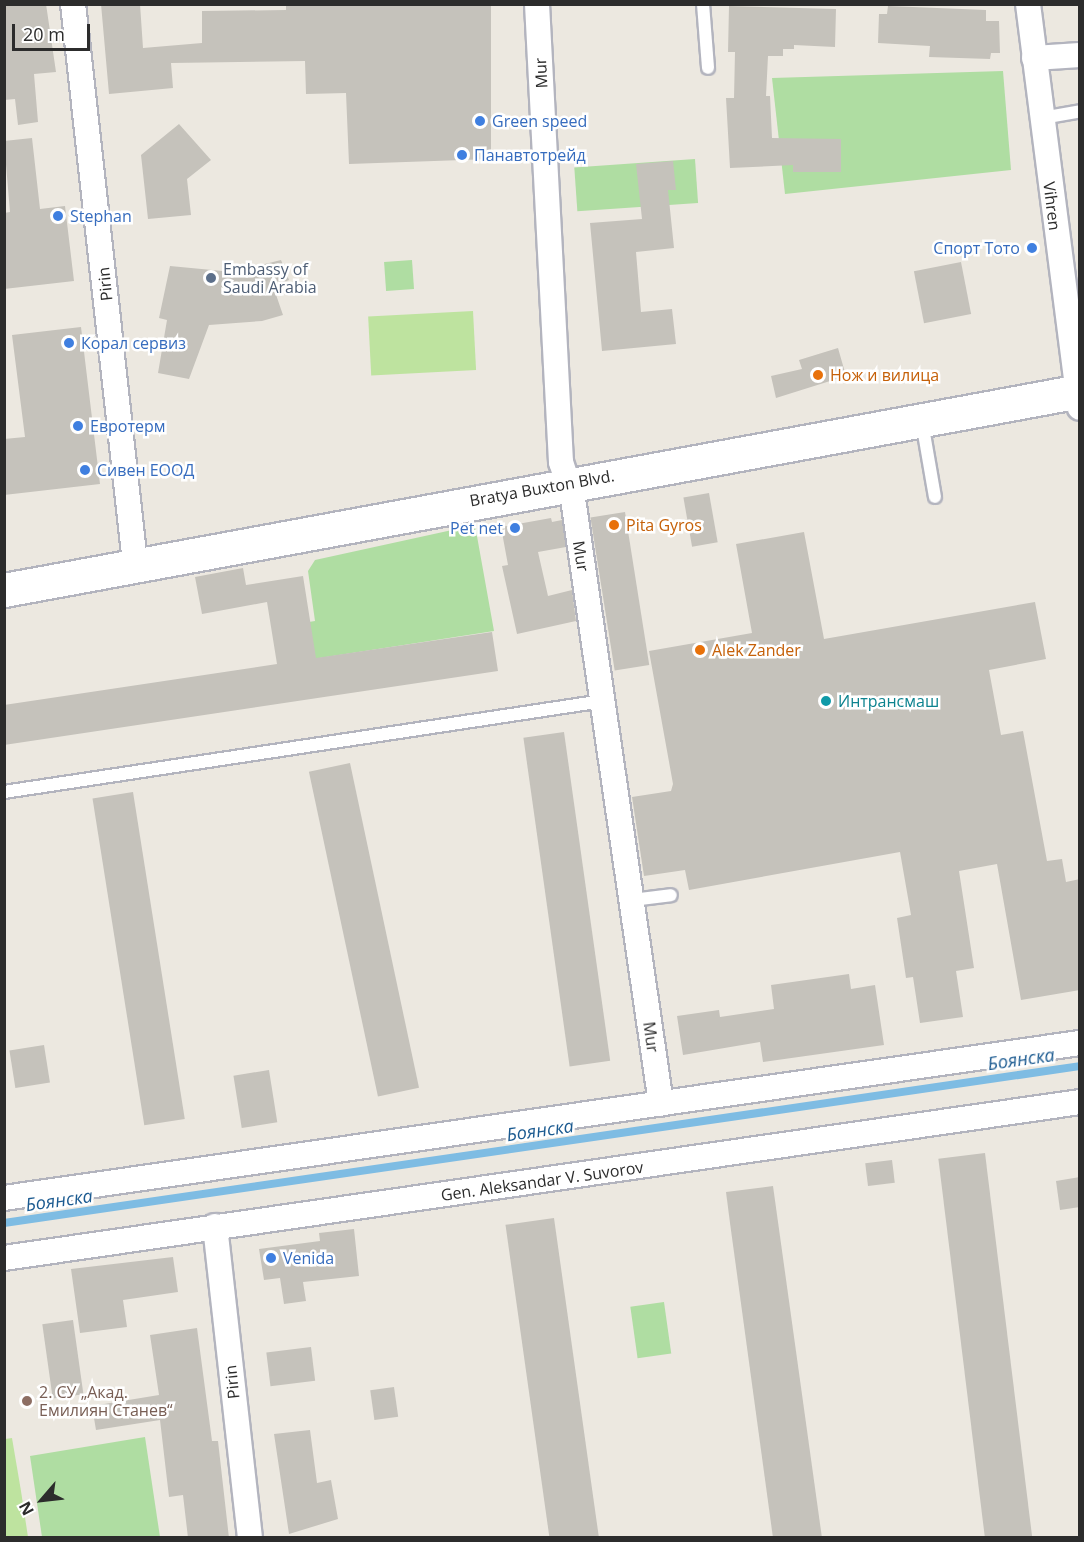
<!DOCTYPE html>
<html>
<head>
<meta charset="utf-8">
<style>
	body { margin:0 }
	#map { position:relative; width:1084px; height:1542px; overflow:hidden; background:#ece8e0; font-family:"Open Sans",sans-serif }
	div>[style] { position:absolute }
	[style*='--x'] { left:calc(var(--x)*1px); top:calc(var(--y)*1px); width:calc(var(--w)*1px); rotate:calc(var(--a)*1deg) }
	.green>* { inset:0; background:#afdda2; transform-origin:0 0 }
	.pitch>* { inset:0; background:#bee39f; transform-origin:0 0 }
	.stream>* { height:8px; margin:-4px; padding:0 4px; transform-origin:4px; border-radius:4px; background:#7ebce3 }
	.building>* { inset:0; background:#c5c2bb; transform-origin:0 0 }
	.roads { filter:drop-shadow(2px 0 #b3b4be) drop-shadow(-2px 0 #b3b4be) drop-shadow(0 2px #b3b4be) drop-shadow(0 -2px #b3b4be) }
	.lane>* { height:12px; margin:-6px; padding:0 6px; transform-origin:6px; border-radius:6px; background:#fff }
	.street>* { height:24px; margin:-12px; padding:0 12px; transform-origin:12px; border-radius:12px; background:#fff }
	.secondary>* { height:33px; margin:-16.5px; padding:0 16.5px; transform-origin:16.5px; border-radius:16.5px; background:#fff }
	.dots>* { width:16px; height:16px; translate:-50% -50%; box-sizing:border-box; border:3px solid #fff; border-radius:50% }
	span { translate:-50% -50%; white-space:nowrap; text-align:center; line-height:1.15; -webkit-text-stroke:5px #fff; paint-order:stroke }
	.street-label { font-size:16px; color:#2c2c2c }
	.shop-label { font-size:16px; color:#366cbe }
	.left { translate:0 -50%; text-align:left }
	.right { translate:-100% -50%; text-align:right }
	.service-label { font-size:16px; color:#4e5e75 }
	.food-label { font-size:16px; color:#c56008 }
	.culture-label { font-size:16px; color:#0d838f }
	.education-label { font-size:16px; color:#785e54 }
	.water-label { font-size:18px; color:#1b5a90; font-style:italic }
	.frame { position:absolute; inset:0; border:6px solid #2c2c2c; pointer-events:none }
	.north { position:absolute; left:12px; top:1470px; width:60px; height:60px; -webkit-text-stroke:4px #fff; paint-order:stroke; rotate:242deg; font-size:16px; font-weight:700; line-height:24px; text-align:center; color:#2c2c2c }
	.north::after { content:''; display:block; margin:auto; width:21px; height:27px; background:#2c2c2c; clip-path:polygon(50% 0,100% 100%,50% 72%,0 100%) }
	.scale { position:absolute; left:12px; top:24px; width:78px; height:27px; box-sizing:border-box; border:3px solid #2c2c2c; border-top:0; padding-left:8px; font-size:18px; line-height:21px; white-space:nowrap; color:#2c2c2c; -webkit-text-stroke:4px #fff; paint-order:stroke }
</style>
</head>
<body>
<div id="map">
	<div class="green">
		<div style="clip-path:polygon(1003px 71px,1011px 170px,785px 194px,772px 78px)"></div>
		<div style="left:695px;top:159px;width:44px;height:121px;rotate:86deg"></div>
		<div style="left:412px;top:260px;width:29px;height:28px;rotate:86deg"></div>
		<div style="clip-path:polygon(475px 525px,494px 631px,281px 664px,272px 628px,315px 621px,308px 571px,315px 560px)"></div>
		<div style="left:664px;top:1302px;width:52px;height:34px;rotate:82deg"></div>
		<div style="clip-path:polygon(145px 1437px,160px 1537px,42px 1537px,30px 1456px)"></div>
	</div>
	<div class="pitch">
		<div style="left:473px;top:311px;width:59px;height:105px;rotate:87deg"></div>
		<div style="clip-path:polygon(12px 1438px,21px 1491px,28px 1537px,5px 1537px,5px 1439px)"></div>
	</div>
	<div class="stream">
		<div style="--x:4;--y:1223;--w:1087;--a:-8.3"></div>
	</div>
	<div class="building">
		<div style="clip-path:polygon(4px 4px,46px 4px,56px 72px,34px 74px,38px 122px,18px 125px,15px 99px,4px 100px)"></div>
		<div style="clip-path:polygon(101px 4px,140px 4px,143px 48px,202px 43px,202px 11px,286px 10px,286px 4px,491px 4px,491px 159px,349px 164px,346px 93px,306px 94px,305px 61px,171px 63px,173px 88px,109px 94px)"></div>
		<div style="clip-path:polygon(729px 6px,836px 9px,835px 47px,794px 45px,794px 49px,783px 49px,783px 56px,768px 56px,766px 96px,770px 96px,772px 138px,841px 139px,841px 172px,793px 172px,793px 165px,730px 168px,726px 98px,734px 98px,735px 52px,728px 52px)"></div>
		<div style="clip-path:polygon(888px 6px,986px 10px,986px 21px,999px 21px,1000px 53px,991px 53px,990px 59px,929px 57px,930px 46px,878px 43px,879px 14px,887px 14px)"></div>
		<div style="clip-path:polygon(179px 124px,211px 160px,187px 179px,191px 215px,148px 219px,141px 155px)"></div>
		<div style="clip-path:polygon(32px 138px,40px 209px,65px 206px,74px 281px,4px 289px,4px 213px,10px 212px,4px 141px)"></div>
		<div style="clip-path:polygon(673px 161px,676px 190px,668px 190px,674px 248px,636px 252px,641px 312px,672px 309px,676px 344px,602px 351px,590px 223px,642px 219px,636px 164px)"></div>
		<div style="clip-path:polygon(281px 260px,289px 280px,273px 286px,283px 315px,262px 321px,209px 325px,189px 379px,158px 373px,167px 320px,159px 318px,170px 266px,233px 272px)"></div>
		<div style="left:961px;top:262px;width:53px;height:48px;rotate:79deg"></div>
		<div style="clip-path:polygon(81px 327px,100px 484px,4px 495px,4px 439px,25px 437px,12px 335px)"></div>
		<div style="clip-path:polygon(838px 348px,846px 376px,776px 398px,771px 376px,802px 369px,799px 360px)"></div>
		<div style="left:709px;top:493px;width:50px;height:26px;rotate:80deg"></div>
		<div style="left:625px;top:512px;width:155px;height:35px;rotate:81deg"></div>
		<div style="clip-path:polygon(551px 518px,552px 522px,562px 520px,566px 547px,538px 552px,548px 596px,572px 590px,576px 621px,517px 634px,502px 566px,508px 565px,501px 527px)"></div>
		<div style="clip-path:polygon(804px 532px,824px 639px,1035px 602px,1046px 659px,989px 670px,1001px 735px,1023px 731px,1047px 861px,1062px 859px,1066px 882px,1080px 879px,1080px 990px,1021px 1000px,997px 864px,959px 871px,974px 968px,956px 971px,963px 1017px,920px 1023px,913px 977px,906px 978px,897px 918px,911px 915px,900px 852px,689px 890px,685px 870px,644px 876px,632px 797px,671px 791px,673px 784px,649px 651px,752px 633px,736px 544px)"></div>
		<div style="clip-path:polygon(243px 568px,246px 585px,303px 576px,316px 658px,492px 632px,498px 671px,4px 745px,4px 705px,277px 664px,267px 602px,202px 614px,195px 577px)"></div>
		<div style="left:564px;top:732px;width:332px;height:41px;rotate:82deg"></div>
		<div style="left:350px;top:763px;width:332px;height:42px;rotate:78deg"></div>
		<div style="left:133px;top:792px;width:331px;height:41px;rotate:81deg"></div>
		<div style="clip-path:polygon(849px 974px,851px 989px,875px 985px,884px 1045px,763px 1062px,760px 1042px,683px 1055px,677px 1016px,719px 1010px,720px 1017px,774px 1009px,771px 985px)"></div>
		<div style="left:44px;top:1045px;width:38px;height:35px;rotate:81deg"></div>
		<div style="left:269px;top:1070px;width:53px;height:36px;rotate:81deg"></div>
		<div style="left:985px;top:1153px;width:388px;height:47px;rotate:83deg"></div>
		<div style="left:892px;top:1160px;width:23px;height:27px;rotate:83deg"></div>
		<div style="clip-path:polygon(1080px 1177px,1080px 1207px,1060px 1210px,1056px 1181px)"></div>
		<div style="clip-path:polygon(773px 1186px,822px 1538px,773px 1538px,730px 1223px,726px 1192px)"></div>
		<div style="left:554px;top:1218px;width:323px;height:49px;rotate:82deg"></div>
		<div style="clip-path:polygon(354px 1229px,359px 1276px,303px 1282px,306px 1301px,284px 1304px,280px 1278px,264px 1280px,259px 1249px,320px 1241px,319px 1233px)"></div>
		<div style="clip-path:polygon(173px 1257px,178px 1292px,123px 1300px,127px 1327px,80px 1333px,71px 1269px)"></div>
		<div style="left:73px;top:1320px;width:75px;height:31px;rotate:82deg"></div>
		<div style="clip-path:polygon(197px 1328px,212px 1441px,218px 1441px,229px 1538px,188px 1538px,183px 1495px,169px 1497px,160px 1420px,96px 1430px,92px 1406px,159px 1395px,150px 1335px)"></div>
		<div style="left:311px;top:1347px;width:34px;height:45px;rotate:83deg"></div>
		<div style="left:394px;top:1387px;width:30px;height:24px;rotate:82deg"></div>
		<div style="clip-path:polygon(310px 1430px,317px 1483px,331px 1480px,338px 1519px,289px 1534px,274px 1434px)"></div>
	</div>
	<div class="roads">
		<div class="lane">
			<div style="--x:703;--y:4;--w:64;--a:85.5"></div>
			<div style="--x:1042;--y:118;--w:39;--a:-10"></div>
			<div style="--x:922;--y:422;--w:76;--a:80.2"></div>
			<div style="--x:4;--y:792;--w:606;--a:-8.64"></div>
			<div style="--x:632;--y:900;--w:39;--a:-7"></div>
		</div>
		<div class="street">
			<div style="--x:73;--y:4;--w:562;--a:83.67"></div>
			<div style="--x:537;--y:4;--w:459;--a:87"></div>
			<div style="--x:561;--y:462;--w:39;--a:72"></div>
			<div style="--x:573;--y:499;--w:611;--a:81.72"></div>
			<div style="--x:1028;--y:4;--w:407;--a:82.7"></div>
			<div style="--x:1034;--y:58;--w:46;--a:-3.7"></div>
			<div style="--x:4;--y:1198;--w:1087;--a:-8.2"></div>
			<div style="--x:215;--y:1226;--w:314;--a:83.6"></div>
			<div style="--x:4;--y:1258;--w:1087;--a:-8.25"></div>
		</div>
		<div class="secondary">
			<div style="--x:4;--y:590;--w:1094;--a:-10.48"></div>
		</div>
	</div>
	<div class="dots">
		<div style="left:480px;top:121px;background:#3f7fe0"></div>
		<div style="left:462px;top:155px;background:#3f7fe0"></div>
		<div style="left:58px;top:216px;background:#3f7fe0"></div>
		<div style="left:1032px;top:248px;background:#3f7fe0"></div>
		<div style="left:211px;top:278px;background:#5c6f8a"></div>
		<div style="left:69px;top:343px;background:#3f7fe0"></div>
		<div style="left:818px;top:375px;background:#e8710a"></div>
		<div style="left:78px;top:426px;background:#3f7fe0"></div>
		<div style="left:85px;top:470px;background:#3f7fe0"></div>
		<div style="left:614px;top:525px;background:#e8710a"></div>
		<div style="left:515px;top:528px;background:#3f7fe0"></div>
		<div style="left:700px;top:650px;background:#e8710a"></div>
		<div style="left:826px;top:701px;background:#0f9aa8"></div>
		<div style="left:271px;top:1258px;background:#3f7fe0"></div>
		<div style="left:27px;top:1401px;background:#8d6e63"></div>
	</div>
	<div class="street-label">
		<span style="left:541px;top:73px;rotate:-93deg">Mur</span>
		<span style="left:1052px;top:206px;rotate:83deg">Vihren</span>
		<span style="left:105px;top:284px;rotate:-96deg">Pirin</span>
		<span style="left:542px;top:488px;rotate:-10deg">Bratya Buxton Blvd.</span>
		<span style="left:581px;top:556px;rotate:81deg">Mur</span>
		<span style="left:651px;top:1037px;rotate:82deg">Mur</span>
		<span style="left:542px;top:1181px;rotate:-8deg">Gen. Aleksandar V. Suvorov</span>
		<span style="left:232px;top:1382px;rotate:-96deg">Pirin</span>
	</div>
	<div class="shop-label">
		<span class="left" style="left:492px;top:121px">Green speed</span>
		<span class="left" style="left:474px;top:155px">Панавтотрейд</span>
		<span class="left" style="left:70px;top:216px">Stephan</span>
		<span class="right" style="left:1020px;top:248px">Спорт Тото</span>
		<span class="left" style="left:81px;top:343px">Корал сервиз</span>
		<span class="left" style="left:90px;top:426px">Евротерм</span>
		<span class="left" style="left:97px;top:470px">Сивен ЕООД</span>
		<span class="right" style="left:503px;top:528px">Pet net</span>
		<span class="left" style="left:283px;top:1258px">Venida</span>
	</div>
	<div class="service-label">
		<span class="left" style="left:223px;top:278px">Embassy of<br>Saudi Arabia</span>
	</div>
	<div class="food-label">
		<span class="left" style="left:830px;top:375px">Нож и вилица</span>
		<span class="left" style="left:626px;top:525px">Pita Gyros</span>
		<span class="left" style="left:712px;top:650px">Alek Zander</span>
	</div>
	<div class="culture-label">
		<span class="left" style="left:838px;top:701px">Интрансмаш</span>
	</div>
	<div class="education-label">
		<span class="left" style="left:39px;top:1401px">2. СУ „Акад.<br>Емилиян Станев“</span>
	</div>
	<div class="water-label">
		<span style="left:1021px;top:1059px;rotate:-8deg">Боянска</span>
		<span style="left:540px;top:1130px;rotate:-8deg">Боянска</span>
		<span style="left:59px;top:1200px;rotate:-8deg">Боянска</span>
	</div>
	<div class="frame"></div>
	<div class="north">N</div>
	<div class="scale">20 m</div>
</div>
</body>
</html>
